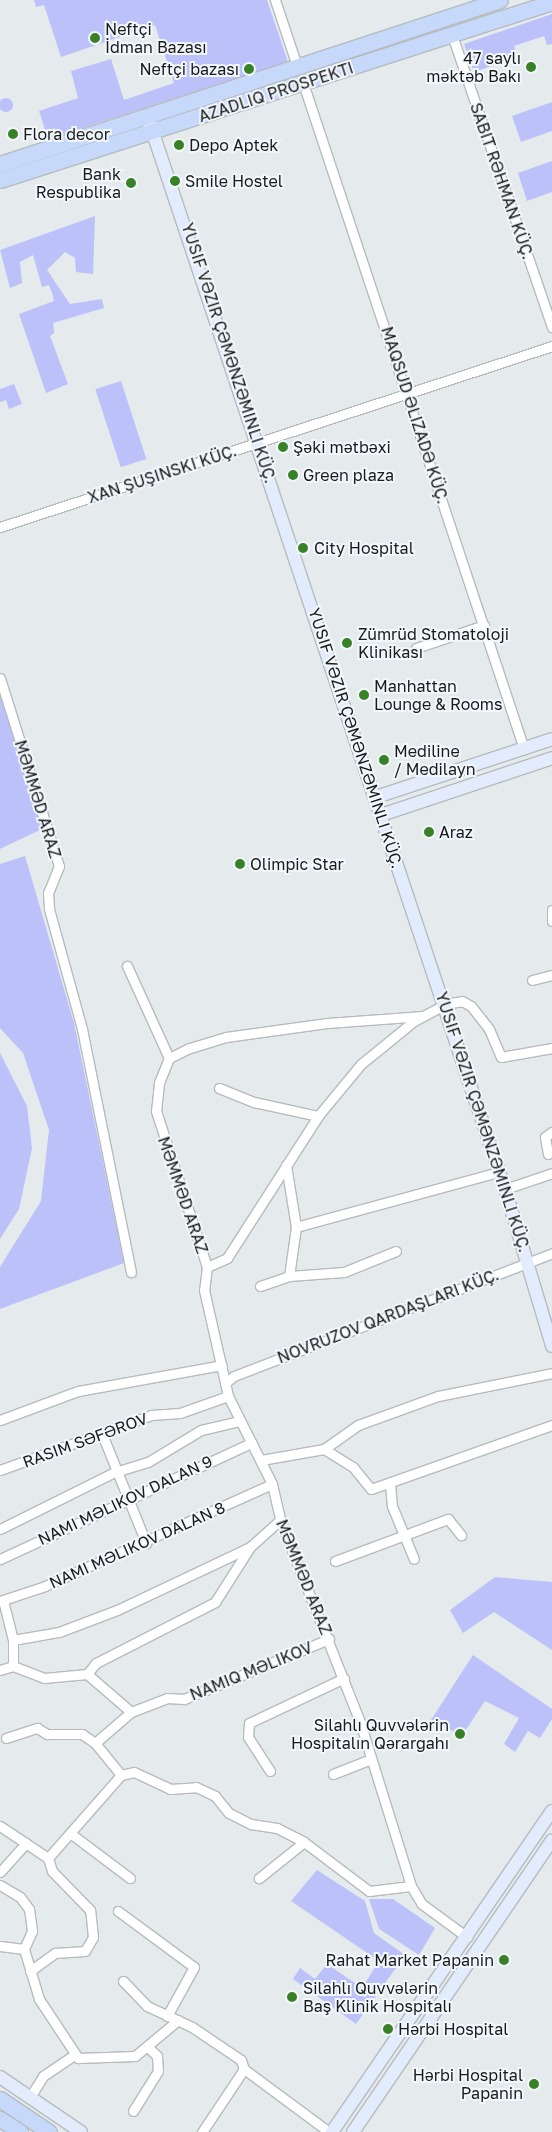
<!DOCTYPE html>
<html>
<head>
<meta charset="utf-8">
<style>
	body { margin:0 }
	#map { position:relative; width:552px; height:2132px; overflow:hidden; background:#e5eaed; font-family:"Golos Text",sans-serif }
	div>[style] { position:absolute }
	[style*='--x'] { left:calc(var(--x)*1px); top:calc(var(--y)*1px); width:calc(var(--w)*1px); rotate:calc(var(--a)*1deg) }
	.green>* { inset:0; background:#bcc1f9; transform-origin:0 0 }
	.round { border-radius:50% }
	.roads { filter:drop-shadow(1px 0 #b6bbbe) drop-shadow(-1px 0 #b6bbbe) drop-shadow(0 1px #b6bbbe) drop-shadow(0 -1px #b6bbbe) }
	.minor>* { height:9px; margin:-4.5px; padding:0 4.5px; transform-origin:4.5px; border-radius:4.5px; background:#fff }
	.secondary>* { height:12px; margin:-6px; padding:0 6px; transform-origin:6px; border-radius:6px; background:#e2ecfc }
	.primary>* { height:15px; margin:-7.5px; padding:0 7.5px; transform-origin:7.5px; border-radius:7.5px; background:#c6d9fa }
	.dots>* { width:14px; height:14px; translate:-50% -50%; box-sizing:border-box; border:2px solid #f2f7fb; border-radius:50% }
	span { translate:-50% -50%; white-space:nowrap; text-align:center; line-height:1.15; -webkit-text-stroke:4px #f2f7fb; paint-order:stroke }
	.poi-label { font-size:16px; color:#191a1c }
	.left { translate:0 -50%; text-align:left }
	.right { translate:-100% -50%; text-align:right }
	.street-label { font-size:16px; color:#191a1c }
</style>
</head>
<body>
<div id="map">
	<div class="green">
		<div style="clip-path:polygon(34px 0,267px 0,288px 62px,48px 139px,39px 111px,78px 98px,71px 71px,111px 59px,124px 100px,174px 83px,155px 25px,61px 57px,44px 5px,36px 7px)"></div>
		<div style="clip-path:polygon(552px 14px,552px 44px,547px 45px,544px 36px,514px 46px,518px 57px,474px 72px,464px 44px)"></div>
		<div class="round" style="left:-1px;top:98px;width:14px;height:14px"></div>
		<div style="clip-path:polygon(552px 102px,552px 131px,521px 142px,512px 116px)"></div>
		<div style="clip-path:polygon(552px 161px,552px 192px,527px 201px,518px 173px)"></div>
		<div style="clip-path:polygon(95px 216px,93px 274px,76px 272px,75px 258px,65px 252px,47px 270px,70px 304px,102px 299px,104px 308px,53px 323px,54px 333px,50px 336px,68px 384px,46px 393px,19px 314px,54px 301px,53px 296px,49px 285px,42px 287px,33px 255px,20px 262px,22px 283px,10px 288px,0 250px)"></div>
		<div style="left:121px;top:381px;width:82px;height:27px;rotate:72deg"></div>
		<div style="clip-path:polygon(14px 384px,22px 404px,9px 409px,6px 400px,0 402px,0 389px)"></div>
		<div style="clip-path:polygon(0 692px,44px 828px,0 849px)"></div>
		<div style="clip-path:polygon(25px 856px,74px 1023px,124px 1263px,0 1309px,0 1267px,41px 1201px,49px 1130px,23px 1053px,0 1028px,0 864px)"></div>
		<div style="clip-path:polygon(0 1053px,27px 1106px,32px 1148px,19px 1209px,0 1239px)"></div>
		<div style="clip-path:polygon(495px 1577px,552px 1582px,552px 1650px,494px 1612px,463px 1633px,450px 1610px)"></div>
		<div style="clip-path:polygon(473px 1655px,552px 1709px,552px 1719px,540px 1738px,528px 1731px,515px 1752px,504px 1744px,519px 1718px,485px 1701px,463px 1734px,429px 1723px)"></div>
		<div style="clip-path:polygon(317px 1870px,365px 1901px,374px 1933px,405px 1955px,356px 2024px,293px 1979px,300px 1968px,315px 1979px,327px 1964px,362px 1988px,379px 1961px,291px 1901px)"></div>
		<div style="clip-path:polygon(369px 1899px,393px 1899px,435px 1928px,419px 1955px,379px 1929px)"></div>
	</div>
	<div class="roads">
		<div class="minor">
			<div style="--x:275;--y:0;--w:70;--a:71.6"></div>
			<div style="--x:452;--y:35;--w:309;--a:71.1"></div>
			<div style="--x:303;--y:83;--w:702;--a:71.64"></div>
			<div style="--x:0;--y:527;--w:581;--a:-18.15"></div>
			<div style="--x:416;--y:648;--w:72;--a:-18.7"></div>
			<div style="--x:0;--y:678;--w:197;--a:72.6"></div>
			<div style="--x:59;--y:866;--w:29;--a:112"></div>
			<div style="--x:48;--y:893;--w:16;--a:86"></div>
			<div style="--x:49;--y:909;--w:124;--a:74.6"></div>
			<div style="--x:82;--y:1029;--w:248;--a:78.6"></div>
			<div style="--x:552;--y:910;--w:11;--a:90"></div>
			<div style="--x:127;--y:966;--w:101;--a:65.5"></div>
			<div style="--x:532;--y:980;--w:21;--a:-14"></div>
			<div style="--x:444;--y:1004;--w:18;--a:-9"></div>
			<div style="--x:462;--y:1001;--w:10;--a:29"></div>
			<div style="--x:471;--y:1006;--w:29;--a:52"></div>
			<div style="--x:489;--y:1029;--w:30;--a:67"></div>
			<div style="--x:501;--y:1057;--w:52;--a:-10"></div>
			<div style="--x:423;--y:1016;--w:96;--a:175.8"></div>
			<div style="--x:327;--y:1023;--w:102;--a:172.1"></div>
			<div style="--x:226;--y:1037;--w:39;--a:163"></div>
			<div style="--x:189;--y:1048;--w:22;--a:153"></div>
			<div style="--x:169;--y:1058;--w:27;--a:112"></div>
			<div style="--x:159;--y:1083;--w:28;--a:96"></div>
			<div style="--x:156;--y:1111;--w:164;--a:71.9"></div>
			<div style="--x:207;--y:1267;--w:23;--a:97"></div>
			<div style="--x:204;--y:1290;--w:109;--a:77.2"></div>
			<div style="--x:228;--y:1396;--w:98;--a:63.4"></div>
			<div style="--x:272;--y:1484;--w:37;--a:77"></div>
			<div style="--x:280;--y:1520;--w:217;--a:68.4"></div>
			<div style="--x:360;--y:1722;--w:172;--a:72.7"></div>
			<div style="--x:411;--y:1886;--w:21;--a:59"></div>
			<div style="--x:422;--y:1904;--w:56;--a:36.3"></div>
			<div style="--x:219;--y:1088;--w:38;--a:22"></div>
			<div style="--x:254;--y:1102;--w:66;--a:12.3"></div>
			<div style="--x:548;--y:1154;--w:17;--a:-100"></div>
			<div style="--x:545;--y:1137;--w:9;--a:-36"></div>
			<div style="--x:286;--y:1165;--w:63;--a:80.8"></div>
			<div style="--x:296;--y:1227;--w:49;--a:98.1"></div>
			<div style="--x:289;--y:1276;--w:55;--a:-4.2"></div>
			<div style="--x:344;--y:1272;--w:56;--a:-22"></div>
			<div style="--x:505;--y:1189;--w:50;--a:-18.8"></div>
			<div style="--x:296;--y:1227;--w:210;--a:-15.2"></div>
			<div style="--x:207;--y:1267;--w:22;--a:-24"></div>
			<div style="--x:227;--y:1258;--w:169;--a:-57.3"></div>
			<div style="--x:318;--y:1116;--w:67;--a:-50.4"></div>
			<div style="--x:361;--y:1064;--w:68;--a:-39.1"></div>
			<div style="--x:414;--y:1021;--w:34;--a:-28"></div>
			<div style="--x:260;--y:1286;--w:31;--a:-19"></div>
			<div style="--x:225;--y:1383;--w:11;--a:-38"></div>
			<div style="--x:234;--y:1376;--w:341;--a:-21.1"></div>
			<div style="--x:0;--y:1420;--w:83;--a:-20.4"></div>
			<div style="--x:78;--y:1391;--w:146;--a:-10.2"></div>
			<div style="--x:102;--y:1434;--w:118;--a:68"></div>
			<div style="--x:324;--y:1449;--w:34;--a:32"></div>
			<div style="--x:353;--y:1467;--w:28;--a:51"></div>
			<div style="--x:371;--y:1489;--w:192;--a:-19.5"></div>
			<div style="--x:261;--y:1460;--w:64;--a:-9.9"></div>
			<div style="--x:324;--y:1449;--w:42;--a:-35.2"></div>
			<div style="--x:358;--y:1425;--w:85;--a:-19.9"></div>
			<div style="--x:438;--y:1396;--w:116;--a:-11.4"></div>
			<div style="--x:0;--y:1470;--w:161;--a:-20"></div>
			<div style="--x:151;--y:1415;--w:29;--a:-4"></div>
			<div style="--x:180;--y:1413;--w:51;--a:-19.5"></div>
			<div style="--x:390;--y:1484;--w:22;--a:85"></div>
			<div style="--x:392;--y:1506;--w:57;--a:67.5"></div>
			<div style="--x:0;--y:1529;--w:128;--a:-26.4"></div>
			<div style="--x:115;--y:1472;--w:34;--a:-17"></div>
			<div style="--x:148;--y:1462;--w:62;--a:-31.1"></div>
			<div style="--x:201;--y:1430;--w:39;--a:-13"></div>
			<div style="--x:0;--y:1559;--w:277;--a:-24.8"></div>
			<div style="--x:335;--y:1561;--w:121;--a:-20.4"></div>
			<div style="--x:448;--y:1519;--w:21;--a:51"></div>
			<div style="--x:3;--y:1600;--w:41;--a:76"></div>
			<div style="--x:13;--y:1640;--w:26;--a:90"></div>
			<div style="--x:13;--y:1666;--w:33;--a:21"></div>
			<div style="--x:44;--y:1678;--w:43;--a:-5.3"></div>
			<div style="--x:87;--y:1674;--w:58;--a:40.8"></div>
			<div style="--x:0;--y:1601;--w:47;--a:-18.4"></div>
			<div style="--x:45;--y:1586;--w:249;--a:-24.2"></div>
			<div style="--x:13;--y:1640;--w:47;--a:-9.9"></div>
			<div style="--x:59;--y:1632;--w:62;--a:-20.8"></div>
			<div style="--x:117;--y:1610;--w:147;--a:-25.3"></div>
			<div style="--x:250;--y:1547;--w:40;--a:-42"></div>
			<div style="--x:0;--y:1670;--w:14;--a:-17"></div>
			<div style="--x:87;--y:1674;--w:14;--a:-51"></div>
			<div style="--x:96;--y:1663;--w:134;--a:-27.1"></div>
			<div style="--x:215;--y:1602;--w:65;--a:-57.5"></div>
			<div style="--x:6;--y:1738;--w:33;--a:-18"></div>
			<div style="--x:37;--y:1728;--w:12;--a:31"></div>
			<div style="--x:47;--y:1734;--w:35;--a:0"></div>
			<div style="--x:82;--y:1734;--w:16;--a:35"></div>
			<div style="--x:270;--y:1771;--w:40;--a:-122.9"></div>
			<div style="--x:248;--y:1737;--w:14;--a:-86"></div>
			<div style="--x:249;--y:1723;--w:105;--a:-25.3"></div>
			<div style="--x:333;--y:1774;--w:41;--a:-21.5"></div>
			<div style="--x:121;--y:1775;--w:13;--a:-13"></div>
			<div style="--x:134;--y:1772;--w:40;--a:25"></div>
			<div style="--x:170;--y:1789;--w:26;--a:-4"></div>
			<div style="--x:196;--y:1787;--w:21;--a:25"></div>
			<div style="--x:215;--y:1796;--w:22;--a:51"></div>
			<div style="--x:229;--y:1813;--w:25;--a:27"></div>
			<div style="--x:251;--y:1824;--w:26;--a:9"></div>
			<div style="--x:277;--y:1828;--w:30;--a:27"></div>
			<div style="--x:304;--y:1842;--w:58;--a:141.3"></div>
			<div style="--x:0;--y:1826;--w:58;--a:33.7"></div>
			<div style="--x:48;--y:1858;--w:111;--a:-48.7"></div>
			<div style="--x:121;--y:1775;--w:41;--a:-129.1"></div>
			<div style="--x:95;--y:1743;--w:48;--a:-40.7"></div>
			<div style="--x:131;--y:1712;--w:39;--a:-21"></div>
			<div style="--x:167;--y:1698;--w:17;--a:3"></div>
			<div style="--x:184;--y:1699;--w:157;--a:-22.5"></div>
			<div style="--x:70;--y:1833;--w:75;--a:36.9"></div>
			<div style="--x:304;--y:1842;--w:81;--a:37"></div>
			<div style="--x:369;--y:1891;--w:42;--a:-6.8"></div>
			<div style="--x:0;--y:1872;--w:39;--a:-48"></div>
			<div style="--x:0;--y:1885;--w:23;--a:31"></div>
			<div style="--x:20;--y:1897;--w:15;--a:53"></div>
			<div style="--x:29;--y:1909;--w:22;--a:82"></div>
			<div style="--x:32;--y:1931;--w:20;--a:114"></div>
			<div style="--x:118;--y:1911;--w:94;--a:36.4"></div>
			<div style="--x:194;--y:1967;--w:56;--a:118.9"></div>
			<div style="--x:0;--y:1946;--w:24;--a:7"></div>
			<div style="--x:24;--y:1949;--w:52;--a:73.3"></div>
			<div style="--x:39;--y:1999;--w:71;--a:56.5"></div>
			<div style="--x:78;--y:2058;--w:57;--a:-2"></div>
			<div style="--x:135;--y:2056;--w:56;--a:-39.9"></div>
			<div style="--x:30;--y:1971;--w:31;--a:-36"></div>
			<div style="--x:55;--y:1953;--w:30;--a:-4"></div>
			<div style="--x:85;--y:1951;--w:16;--a:-60"></div>
			<div style="--x:93;--y:1937;--w:27;--a:-96"></div>
			<div style="--x:90;--y:1910;--w:54;--a:-134.3"></div>
			<div style="--x:52;--y:1871;--w:14;--a:-107"></div>
			<div style="--x:123;--y:1981;--w:35;--a:46"></div>
			<div style="--x:147;--y:2006;--w:50;--a:25"></div>
			<div style="--x:192;--y:2027;--w:59;--a:34"></div>
			<div style="--x:241;--y:2060;--w:9;--a:72"></div>
			<div style="--x:30;--y:2097;--w:25;--a:-58"></div>
			<div style="--x:43;--y:2076;--w:37;--a:-34"></div>
			<div style="--x:133;--y:2111;--w:47;--a:-58"></div>
			<div style="--x:158;--y:2071;--w:15;--a:-94"></div>
			<div style="--x:157;--y:2056;--w:11;--a:-135"></div>
			<div style="--x:202;--y:2132;--w:76;--a:-56.3"></div>
			<div style="--x:244;--y:2069;--w:106;--a:36.5"></div>
		</div>
		<div class="secondary">
			<div style="--x:150;--y:124;--w:1123;--a:71.57"></div>
			<div style="--x:505;--y:1189;--w:164;--a:73.3"></div>
			<div style="--x:376;--y:797;--w:185;--a:-18.2"></div>
			<div style="--x:381;--y:815;--w:180;--a:-18.4"></div>
			<div style="--x:0;--y:2077;--w:98;--a:34.2"></div>
			<div style="--x:332;--y:2132;--w:389;--a:-55.6"></div>
			<div style="--x:353;--y:2132;--w:353;--a:-55.7"></div>
		</div>
		<div class="primary">
			<div style="--x:0;--y:164;--w:526;--a:-18.16"></div>
			<div style="--x:0;--y:180;--w:580;--a:-17.87"></div>
			<div style="--x:0;--y:2099;--w:59;--a:34"></div>
			<div style="--x:0;--y:2119;--w:24;--a:33"></div>
		</div>
	</div>
	<div class="dots">
		<div style="left:95px;top:38px;background:#398127"></div>
		<div style="left:531px;top:67px;background:#398127"></div>
		<div style="left:249px;top:69px;background:#398127"></div>
		<div style="left:13px;top:134px;background:#398127"></div>
		<div style="left:179px;top:145px;background:#398127"></div>
		<div style="left:175px;top:181px;background:#398127"></div>
		<div style="left:131px;top:183px;background:#398127"></div>
		<div style="left:283px;top:447px;background:#398127"></div>
		<div style="left:293px;top:475px;background:#398127"></div>
		<div style="left:303px;top:548px;background:#398127"></div>
		<div style="left:347px;top:643px;background:#398127"></div>
		<div style="left:364px;top:695px;background:#398127"></div>
		<div style="left:384px;top:760px;background:#398127"></div>
		<div style="left:429px;top:832px;background:#398127"></div>
		<div style="left:240px;top:864px;background:#398127"></div>
		<div style="left:460px;top:1734px;background:#398127"></div>
		<div style="left:504px;top:1960px;background:#398127"></div>
		<div style="left:292px;top:1997px;background:#398127"></div>
		<div style="left:388px;top:2029px;background:#398127"></div>
		<div style="left:534px;top:2084px;background:#398127"></div>
	</div>
	<div class="poi-label">
		<span class="left" style="left:105px;top:38px">Neftçi<br>İdman Bazası</span>
		<span class="right" style="left:521px;top:67px">47 saylı<br>məktəb Bakı</span>
		<span class="right" style="left:239px;top:69px">Neftçi bazası</span>
		<span class="left" style="left:23px;top:134px">Flora decor</span>
		<span class="left" style="left:189px;top:145px">Depo Aptek</span>
		<span class="right" style="left:121px;top:183px">Bank<br>Respublika</span>
		<span class="left" style="left:185px;top:181px">Smile Hostel</span>
		<span class="left" style="left:293px;top:447px">Şəki mətbəxi</span>
		<span class="left" style="left:303px;top:475px">Green plaza</span>
		<span class="left" style="left:314px;top:548px">City Hospital</span>
		<span class="left" style="left:358px;top:643px">Zümrüd Stomatoloji<br>Klinikası</span>
		<span class="left" style="left:374px;top:695px">Manhattan<br>Lounge &amp; Rooms</span>
		<span class="left" style="left:394px;top:760px">Mediline<br>/ Medilayn</span>
		<span class="left" style="left:439px;top:832px">Araz</span>
		<span class="left" style="left:250px;top:864px">Olimpic Star</span>
		<span class="right" style="left:449px;top:1734px">Silahlı Quvvələrin<br>Hospitalın Qərargahı</span>
		<span class="right" style="left:494px;top:1960px">Rahat Market Papanin</span>
		<span class="left" style="left:303px;top:1997px">Silahlı Quvvələrin<br>Baş Klinik Hospitalı</span>
		<span class="left" style="left:398px;top:2029px">Hərbi Hospital</span>
		<span class="right" style="left:523px;top:2084px">Hərbi Hospital<br>Papanin</span>
	</div>
	<div class="street-label">
		<span style="left:276px;top:92px;rotate:-18deg">AZADLIQ PROSPEKTI</span>
		<span style="left:502px;top:181px;rotate:71deg">SABIT RƏHMAN KÜÇ.</span>
		<span style="left:229px;top:353px;rotate:72deg">YUSIF VƏZIR ÇƏMƏNZƏMINLI KÜÇ.</span>
		<span style="left:415px;top:415px;rotate:72deg">MAQSUD ƏLIZADƏ KÜÇ.</span>
		<span style="left:162px;top:474px;rotate:-18deg">XAN ŞUŞINSKI KÜÇ.</span>
		<span style="left:356px;top:738px;rotate:72deg">YUSIF VƏZIR ÇƏMƏNZƏMINLI KÜÇ.</span>
		<span style="left:38px;top:799px;rotate:73deg">MƏMMƏD ARAZ</span>
		<span style="left:483px;top:1122px;rotate:72deg">YUSIF VƏZIR ÇƏMƏNZƏMINLI KÜÇ.</span>
		<span style="left:183px;top:1195px;rotate:71deg">MƏMMƏD ARAZ</span>
		<span style="left:388px;top:1316px;rotate:-21deg">NOVRUZOV QARDAŞLARI KÜÇ.</span>
		<span style="left:85px;top:1440px;rotate:-20deg">RASIM SƏFƏROV</span>
		<span style="left:125px;top:1500px;rotate:-25deg">NAMI MƏLIKOV DALAN 9</span>
		<span style="left:137px;top:1545px;rotate:-24deg">NAMI MƏLIKOV DALAN 8</span>
		<span style="left:304px;top:1577px;rotate:68deg">MƏMMƏD ARAZ</span>
		<span style="left:251px;top:1671px;rotate:-22deg">NAMIQ MƏLIKOV</span>
	</div>
</div>
</body>
</html>
